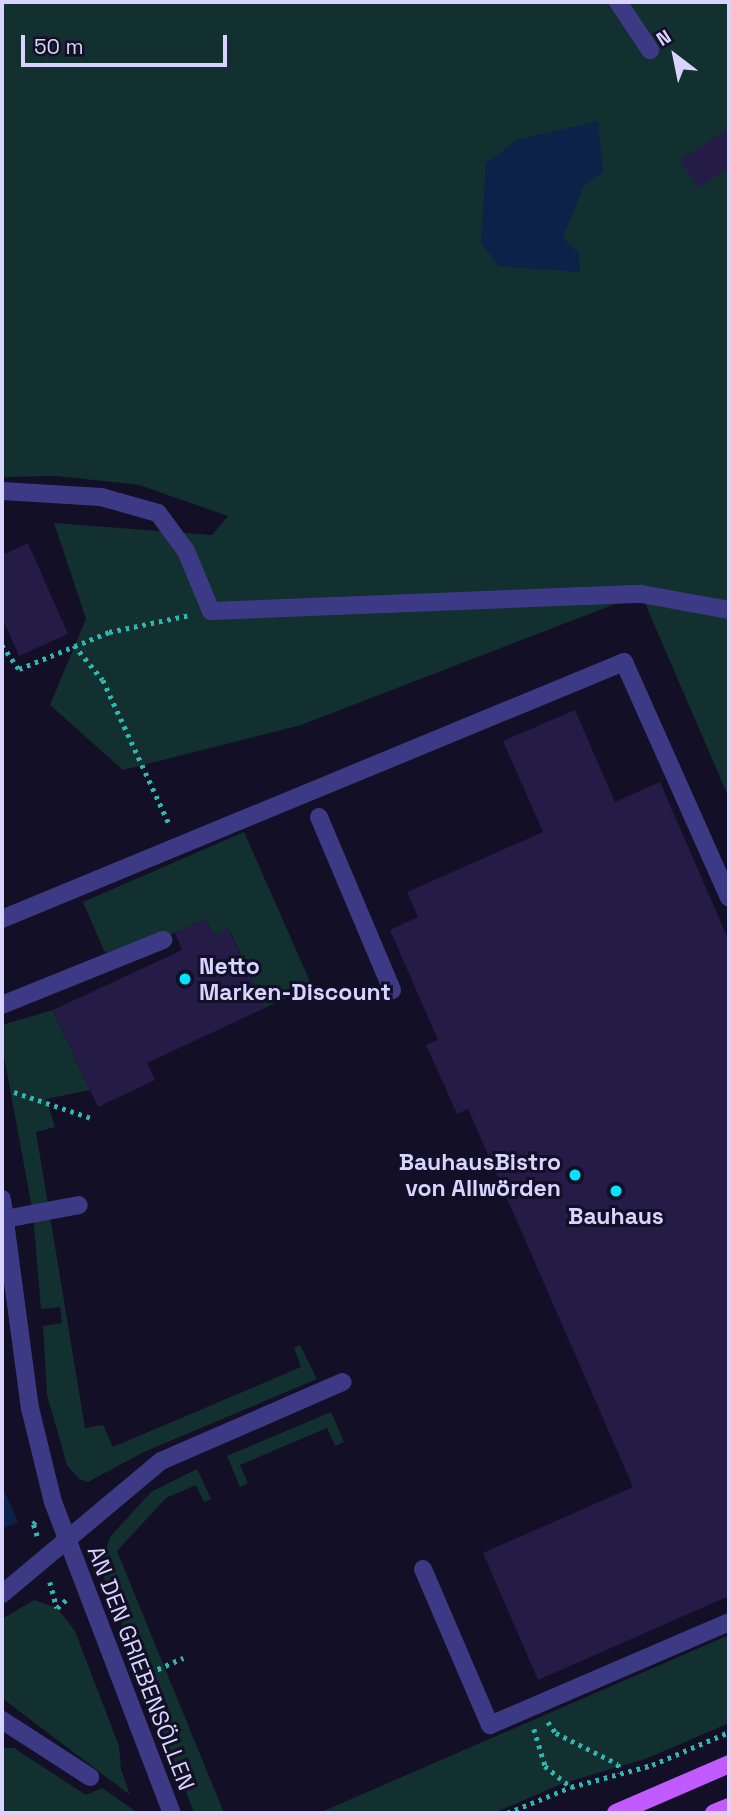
<!DOCTYPE html>
<html>
<head>
<meta charset="utf-8">
<style>
	body { margin:0 }
	#map { position:relative; width:731px; height:1815px; overflow:hidden; background:#130f26; font-family:"Space Grotesk",sans-serif }
	div>[style] { position:absolute }
	[style*='--x'] { left:calc(var(--x)*1px); top:calc(var(--y)*1px); width:calc(var(--w)*1px); rotate:calc(var(--a)*1deg) }
	.green>* { inset:0; background:#12302f }
	.water>* { inset:0; background:#0c2248 }
	.building>* { inset:0; background:#241b47 }
	.path>* { height:4.5px; margin-top:-2.25px; transform-origin:0; background:repeating-linear-gradient(90deg,#2fb8b0 0 3.5px,transparent 0 8.5px) }
	.minor>* { height:18px; margin:-9px; padding:0 9px; transform-origin:9px; border-radius:9px; background:#3d3a85 }
	.major>* { height:18px; margin:-9px; padding:0 9px; transform-origin:9px; border-radius:9px; background:#c25bff }
	.dots>* { width:19px; height:19px; translate:-50% -50%; box-sizing:border-box; border:4px solid #130f26; border-radius:50% }
	span { translate:-50% -50%; white-space:nowrap; text-align:center; line-height:1.15; -webkit-text-stroke:6px #130f26; paint-order:stroke }
	.poi-label { font-size:23px; color:#d9d4ff; font-weight:700 }
	.left { translate:0 -50%; text-align:left }
	.right { translate:-100% -50%; text-align:right }
	.street-label { font-size:23px; color:#d9d4ff }
	.frame { position:absolute; inset:0; border:4px solid #d9d4ff; pointer-events:none }
	.north { position:absolute; left:640px; top:21px; width:70px; height:70px; -webkit-text-stroke:5px #130f26; paint-order:stroke; rotate:328deg; font-size:19px; font-weight:700; line-height:28px; text-align:center; color:#d9d4ff }
	.north::after { content:''; display:block; margin:auto; width:24px; height:32px; background:#d9d4ff; clip-path:polygon(50% 0,100% 100%,50% 72%,0 100%) }
	.scale { position:absolute; left:21px; top:35px; width:206px; height:32px; box-sizing:border-box; border:4px solid #d9d4ff; border-top:0; padding-left:9px; font-size:21px; line-height:24px; white-space:nowrap; color:#d9d4ff; -webkit-text-stroke:5px #130f26; paint-order:stroke }
</style>
</head>
<body>
<div id="map">
	<div class="green">
		<div style="clip-path:polygon(2px 2px,729px 2px,729px 798px,641px 594px,301px 725px,123px 770px,50px 705px,86px 619px,54px 523px,212px 535px,228px 516px,139px 485px,57px 476px,2px 477px)"></div>
		<div style="clip-path:polygon(244px 832px,312px 986px,265px 1008px,229px 929px,214px 935px,206px 919px,175px 933px,105px 953px,83px 902px)"></div>
		<div style="clip-path:polygon(53px 1010px,90px 1090px,46px 1099px,55px 1127px,36px 1132px,85px 1428px,103px 1425px,113px 1447px,301px 1367px,294px 1348px,300px 1345px,317px 1379px,144px 1452px,88px 1482px,79px 1479px,67px 1465px,47px 1395px,43px 1326px,62px 1323px,60px 1307px,41px 1309px,33px 1214px,2px 1045px,2px 1025px)"></div>
		<div style="clip-path:polygon(331px 1412px,344px 1442px,335px 1446px,327px 1428px,240px 1465px,248px 1483px,240px 1487px,227px 1456px)"></div>
		<div style="clip-path:polygon(197px 1469px,211px 1499px,204px 1502px,196px 1485px,166px 1498px,117px 1551px,224px 1813px,194px 1813px,100px 1567px,110px 1537px,151px 1492px)"></div>
		<div style="clip-path:polygon(34px 1600px,57px 1608px,75px 1631px,119px 1746px,121px 1769px,130px 1795px,2px 1698px,2px 1619px)"></div>
		<div style="clip-path:polygon(729px 1635px,729px 1723px,648px 1758px,561px 1784px,494px 1813px,319px 1813px)"></div>
		<div style="clip-path:polygon(2px 1748px,14px 1748px,86px 1795px,102px 1788px,138px 1813px,2px 1813px)"></div>
	</div>
	<div class="water">
		<div style="clip-path:polygon(598px 121px,603px 172px,584px 185px,563px 237px,579px 253px,580px 272px,499px 266px,481px 243px,486px 163px,517px 140px)"></div>
		<div style="clip-path:polygon(2px 1486px,18px 1522px,2px 1529px)"></div>
	</div>
	<div class="building">
		<div style="clip-path:polygon(729px 129px,729px 168px,698px 188px,680px 160px)"></div>
		<div style="clip-path:polygon(28px 543px,68px 634px,19px 656px,2px 617px,2px 555px)"></div>
		<div style="clip-path:polygon(575px 710px,615px 802px,660px 782px,729px 941px,729px 1596px,538px 1680px,483px 1553px,633px 1487px,468px 1109px,457px 1114px,441px 1078px,426px 1045px,438px 1040px,390px 930px,418px 917px,407px 892px,543px 832px,503px 741px)"></div>
		<div style="clip-path:polygon(206px 919px,214px 935px,228px 928px,265px 1008px,147px 1063px,155px 1080px,98px 1107px,53px 1010px,182px 950px,175px 933px)"></div>
	</div>
	<div class="path">
		<div style="--x:2;--y:645;--w:29;--a:55"></div>
		<div style="--x:19;--y:669;--w:97;--a:-22.3"></div>
		<div style="--x:109;--y:632;--w:83;--a:-11.9"></div>
		<div style="--x:74;--y:645;--w:45;--a:50.4"></div>
		<div style="--x:103;--y:680;--w:161;--a:65.3"></div>
		<div style="--x:14;--y:1092;--w:81;--a:18.7"></div>
		<div style="--x:37;--y:1536;--w:13;--a:-108"></div>
		<div style="--x:33;--y:1524;--w:7;--a:-45"></div>
		<div style="--x:50;--y:1582;--w:27;--a:75"></div>
		<div style="--x:57;--y:1608;--w:12;--a:-42"></div>
		<div style="--x:142;--y:1676;--w:45;--a:-23.7"></div>
		<div style="--x:548;--y:1722;--w:14;--a:54"></div>
		<div style="--x:556;--y:1733;--w:69;--a:26.6"></div>
		<div style="--x:618;--y:1764;--w:9;--a:77"></div>
		<div style="--x:534;--y:1729;--w:39;--a:73"></div>
		<div style="--x:545;--y:1766;--w:33;--a:39"></div>
		<div style="--x:507;--y:1813;--w:69;--a:-22.1"></div>
		<div style="--x:571;--y:1787;--w:84;--a:-15.2"></div>
		<div style="--x:652;--y:1765;--w:84;--a:-23.2"></div>
	</div>
	<div class="minor">
		<div style="--x:618;--y:2;--w:58;--a:56.3"></div>
		<div style="--x:2;--y:491;--w:99;--a:3.5"></div>
		<div style="--x:101;--y:497;--w:59;--a:15.7"></div>
		<div style="--x:158;--y:513;--w:47;--a:53.6"></div>
		<div style="--x:186;--y:551;--w:65;--a:67.4"></div>
		<div style="--x:211;--y:611;--w:430;--a:-2.3"></div>
		<div style="--x:641;--y:594;--w:89;--a:10.3"></div>
		<div style="--x:319;--y:817;--w:188;--a:67.1"></div>
		<div style="--x:2;--y:919;--w:673;--a:-22.45"></div>
		<div style="--x:624;--y:662;--w:258;--a:66"></div>
		<div style="--x:2;--y:1005;--w:174;--a:-22"></div>
		<div style="--x:2;--y:1199;--w:211;--a:82.4"></div>
		<div style="--x:30;--y:1408;--w:97;--a:76.3"></div>
		<div style="--x:53;--y:1502;--w:333;--a:69.1"></div>
		<div style="--x:5;--y:1219;--w:75;--a:-10.7"></div>
		<div style="--x:423;--y:1569;--w:170;--a:66.8"></div>
		<div style="--x:490;--y:1725;--w:260;--a:-23.3"></div>
		<div style="--x:2;--y:1594;--w:207;--a:-39.9"></div>
		<div style="--x:161;--y:1461;--w:198;--a:-23.5"></div>
		<div style="--x:2;--y:1720;--w:105;--a:32.9"></div>
	</div>
	<div class="major">
		<div style="--x:616;--y:1813;--w:123;--a:-23.4"></div>
		<div style="--x:714;--y:1813;--w:16;--a:-22"></div>
	</div>
	<div class="dots">
		<div style="left:185px;top:979px;background:#00e5ff"></div>
		<div style="left:575px;top:1175px;background:#00e5ff"></div>
		<div style="left:616px;top:1191px;background:#00e5ff"></div>
	</div>
	<div class="poi-label">
		<span class="left" style="left:199px;top:979px">Netto<br>Marken-Discount</span>
		<span class="right" style="left:561px;top:1175px">BauhausBistro<br>von Allwörden</span>
		<span style="left:616px;top:1216px">Bauhaus</span>
	</div>
	<div class="street-label">
		<span style="left:141px;top:1668px;rotate:69deg">AN DEN GRIEBENSÖLLEN</span>
	</div>
	<div class="frame"></div>
	<div class="north">N</div>
	<div class="scale">50 m</div>
</div>
</body>
</html>
